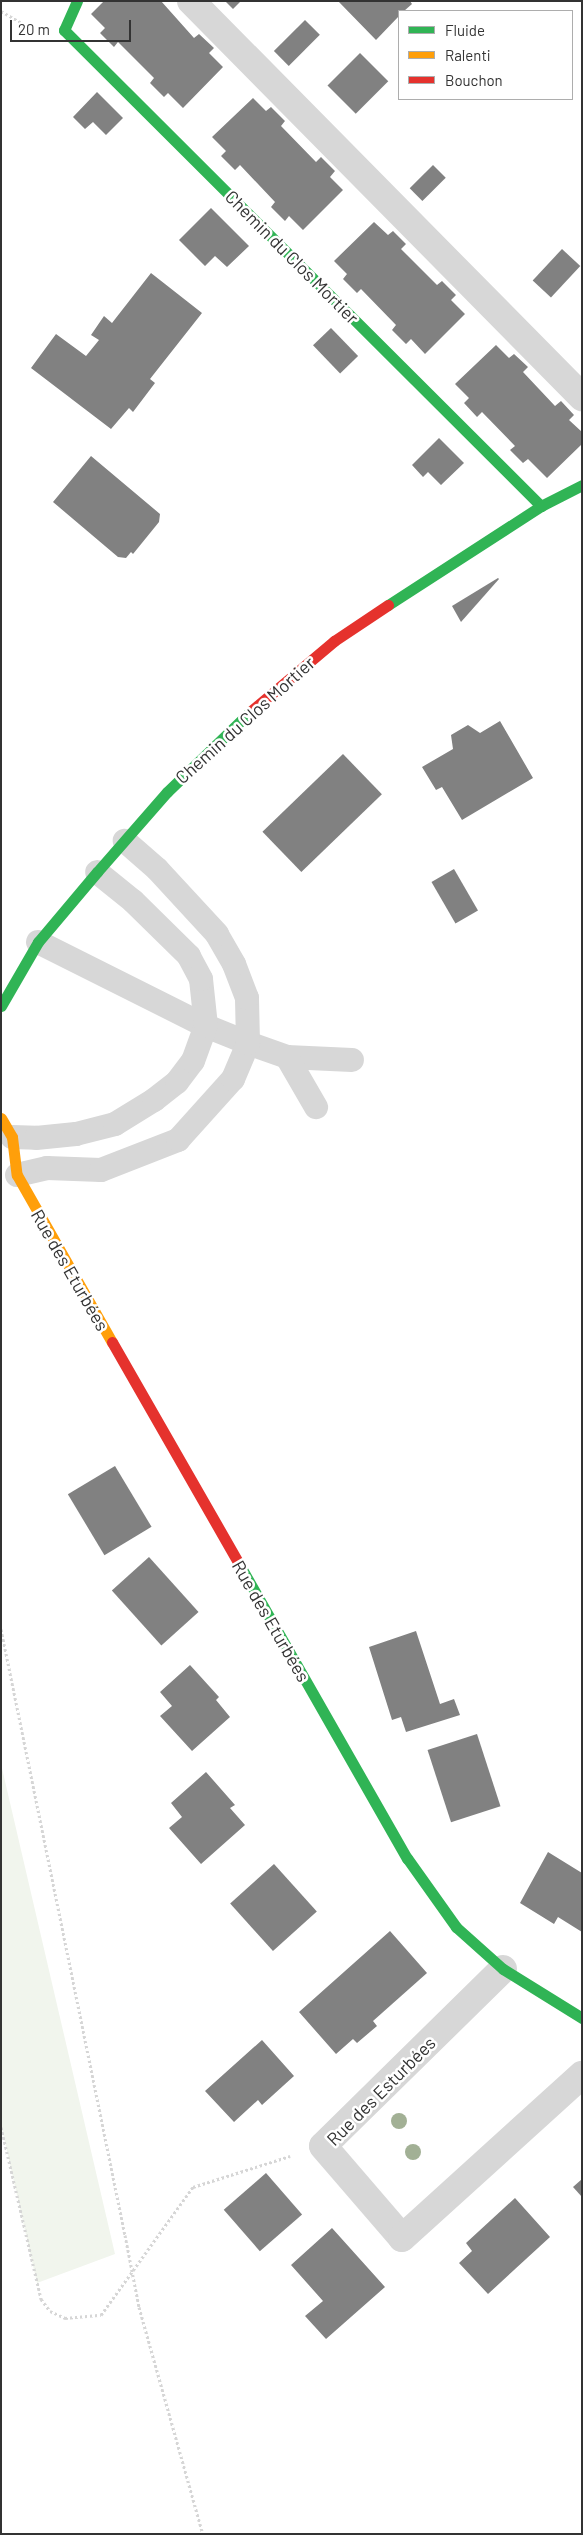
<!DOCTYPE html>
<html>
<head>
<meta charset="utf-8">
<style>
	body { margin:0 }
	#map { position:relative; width:583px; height:2535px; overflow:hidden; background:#fff; font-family:Barlow,sans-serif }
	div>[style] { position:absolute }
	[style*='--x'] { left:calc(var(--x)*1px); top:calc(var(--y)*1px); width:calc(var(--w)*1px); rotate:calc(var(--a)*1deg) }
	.green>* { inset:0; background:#f1f5ed }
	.building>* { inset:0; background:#818181; transform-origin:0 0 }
	.path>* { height:3px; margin-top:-1.5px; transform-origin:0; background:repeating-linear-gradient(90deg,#d6d6d6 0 2.5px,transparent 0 5px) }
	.lane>* { height:24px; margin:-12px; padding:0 12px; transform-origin:12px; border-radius:12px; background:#d7d7d7 }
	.street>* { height:28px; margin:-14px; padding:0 14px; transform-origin:14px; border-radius:14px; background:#d7d7d7 }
	.fast>* { height:11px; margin:-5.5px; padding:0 5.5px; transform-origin:5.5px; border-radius:5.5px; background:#30b455 }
	.slow>* { height:11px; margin:-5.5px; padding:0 5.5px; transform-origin:5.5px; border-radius:5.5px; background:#ff9f0a }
	.jam>* { height:11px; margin:-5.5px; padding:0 5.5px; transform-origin:5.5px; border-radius:5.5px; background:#e5322d }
	.path-bridge>* { height:3px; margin-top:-1.5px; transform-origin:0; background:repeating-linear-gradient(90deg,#d6d6d6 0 2.5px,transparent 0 5px) }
	.trees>* { width:16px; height:16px; margin:-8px; border-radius:50%; background:#a2b095 }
	span { translate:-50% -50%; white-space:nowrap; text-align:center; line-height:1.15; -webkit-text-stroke:5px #fff; paint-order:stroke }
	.street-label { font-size:18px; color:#333 }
	.frame { position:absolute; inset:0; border:2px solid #333; pointer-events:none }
	.legend { position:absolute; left:398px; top:10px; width:175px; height:90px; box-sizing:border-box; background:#fff; border:1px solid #adadad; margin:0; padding:6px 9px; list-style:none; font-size:15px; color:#333 }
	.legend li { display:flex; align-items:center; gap:10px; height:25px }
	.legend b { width:25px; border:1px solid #adadad }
	.scale { position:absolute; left:10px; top:20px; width:121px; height:22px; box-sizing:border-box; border:2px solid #333; border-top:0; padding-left:6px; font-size:15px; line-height:18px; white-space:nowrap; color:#333; -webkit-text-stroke:4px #fff; paint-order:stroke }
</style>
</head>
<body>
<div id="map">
	<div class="green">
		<div style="clip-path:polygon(1px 1764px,115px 2254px,37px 2283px,1px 2125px)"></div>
	</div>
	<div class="building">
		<div style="clip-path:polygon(104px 1px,161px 1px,194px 38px,199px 34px,214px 48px,209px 53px,223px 67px,183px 108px,168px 93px,164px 97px,150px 83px,154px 78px,118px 42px,114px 47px,100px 33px,105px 28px,91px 14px)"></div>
		<div style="clip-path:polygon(225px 1px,241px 1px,233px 9px)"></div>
		<div style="clip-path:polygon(338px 1px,410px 1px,412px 4px,404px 11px,399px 11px,399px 16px,376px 40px)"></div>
		<div style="left:305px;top:20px;width:21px;height:44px;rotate:45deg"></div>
		<div style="left:360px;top:53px;width:40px;height:46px;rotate:45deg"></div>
		<div style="clip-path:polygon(97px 92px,123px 118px,106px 135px,93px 122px,85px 129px,73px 117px)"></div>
		<div style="clip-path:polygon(253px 98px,266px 111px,271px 107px,285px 121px,281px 126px,316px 162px,321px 157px,335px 171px,330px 177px,343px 190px,303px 230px,289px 216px,285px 221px,271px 207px,275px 202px,240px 165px,235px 170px,221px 156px,226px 151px,212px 137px)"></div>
		<div style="left:433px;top:165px;width:18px;height:33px;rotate:45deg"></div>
		<div style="clip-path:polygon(211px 208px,249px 246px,227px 267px,215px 256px,205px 266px,179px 240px)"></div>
		<div style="clip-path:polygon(374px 222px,388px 235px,393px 231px,406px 244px,401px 249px,437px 285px,442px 281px,456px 295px,451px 300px,465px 314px,425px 354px,411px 339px,406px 344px,392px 330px,396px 325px,361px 289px,357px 293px,343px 279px,347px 274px,334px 261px)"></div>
		<div style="left:562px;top:249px;width:25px;height:43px;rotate:43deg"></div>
		<div style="clip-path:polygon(151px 273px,202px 313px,150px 379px,155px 383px,133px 412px,129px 408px,111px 429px,31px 368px,56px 334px,86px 356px,99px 340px,91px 335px,104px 316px,112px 323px)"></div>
		<div style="left:331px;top:328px;width:39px;height:25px;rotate:46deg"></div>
		<div style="clip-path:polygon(496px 345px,509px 358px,514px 354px,528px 367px,523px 372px,555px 406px,561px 401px,574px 415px,569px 420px,582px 432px,582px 444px,547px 478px,528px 459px,523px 463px,510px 450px,515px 446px,482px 412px,477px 417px,464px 403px,469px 398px,455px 384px)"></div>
		<div style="clip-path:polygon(439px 438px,464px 463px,441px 485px,428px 472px,423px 477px,412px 465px)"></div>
		<div style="clip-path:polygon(91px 456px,160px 514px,159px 522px,133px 554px,131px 552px,126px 558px,118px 557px,53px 502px)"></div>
		<div style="clip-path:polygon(498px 578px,499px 579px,461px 622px,452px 606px)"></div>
		<div style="clip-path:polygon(500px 721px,533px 778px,462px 820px,442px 787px,436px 790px,422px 767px,453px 749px,451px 735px,468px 725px,480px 733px)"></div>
		<div style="left:343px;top:754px;width:56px;height:112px;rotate:46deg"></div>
		<div style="left:454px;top:869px;width:48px;height:26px;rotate:60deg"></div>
		<div style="left:115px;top:1466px;width:71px;height:55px;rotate:59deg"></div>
		<div style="left:149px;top:1557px;width:74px;height:50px;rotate:48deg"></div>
		<div style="clip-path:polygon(416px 1631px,440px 1704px,454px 1699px,460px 1715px,406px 1732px,401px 1717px,392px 1720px,369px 1647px)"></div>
		<div style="clip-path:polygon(190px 1665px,219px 1697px,216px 1700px,230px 1717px,192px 1751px,160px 1716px,172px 1706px,160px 1692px)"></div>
		<div style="left:477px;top:1734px;width:76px;height:52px;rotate:72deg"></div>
		<div style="clip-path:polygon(206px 1772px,235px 1805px,230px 1808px,245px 1825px,201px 1864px,169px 1828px,182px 1817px,171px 1803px)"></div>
		<div style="clip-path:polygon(548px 1852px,582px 1873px,582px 1932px,558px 1917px,554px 1924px,520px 1903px)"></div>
		<div style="left:274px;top:1864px;width:64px;height:59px;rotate:48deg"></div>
		<div style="clip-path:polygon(390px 1931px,427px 1973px,373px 2021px,377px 2026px,357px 2043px,353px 2039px,336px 2054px,299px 2012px)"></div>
		<div style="clip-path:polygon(262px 2040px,294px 2076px,262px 2105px,258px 2100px,234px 2122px,205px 2091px)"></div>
		<div style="left:266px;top:2173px;width:55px;height:56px;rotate:49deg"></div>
		<div style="clip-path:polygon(582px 2179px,582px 2197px,573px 2187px)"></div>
		<div style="clip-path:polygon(515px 2198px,550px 2237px,488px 2294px,459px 2263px,472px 2251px,466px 2243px)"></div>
		<div style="clip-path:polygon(332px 2228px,385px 2287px,326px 2339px,305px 2316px,323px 2301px,291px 2265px)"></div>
	</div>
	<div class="path">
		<div style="--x:1;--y:11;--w:32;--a:30"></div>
		<div style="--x:1;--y:1629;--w:619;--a:78.44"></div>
		<div style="--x:1;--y:2127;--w:177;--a:76.9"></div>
		<div style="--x:41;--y:2299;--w:15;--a:53"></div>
		<div style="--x:50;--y:2311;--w:17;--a:25"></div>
		<div style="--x:65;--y:2318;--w:36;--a:-5"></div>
		<div style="--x:101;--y:2315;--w:158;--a:-54.3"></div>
		<div style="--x:193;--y:2187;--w:102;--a:-17.7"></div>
		<div style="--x:139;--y:2307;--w:236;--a:74.3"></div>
	</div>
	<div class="lane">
		<div style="--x:38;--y:942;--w:188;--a:26.6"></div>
		<div style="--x:206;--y:1026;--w:45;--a:22"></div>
		<div style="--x:248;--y:1043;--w:41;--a:19.7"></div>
		<div style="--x:287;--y:1057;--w:65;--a:2.6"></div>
		<div style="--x:287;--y:1057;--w:58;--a:59.9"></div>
		<div style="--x:12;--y:1137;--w:24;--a:2"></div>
		<div style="--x:36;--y:1138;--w:40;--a:-5.7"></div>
		<div style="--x:76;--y:1134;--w:40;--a:-14.4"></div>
		<div style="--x:115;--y:1124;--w:46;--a:-31.6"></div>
		<div style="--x:154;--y:1100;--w:29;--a:-38"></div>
		<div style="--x:177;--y:1082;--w:26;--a:-53"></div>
		<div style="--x:193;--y:1061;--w:37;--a:-70"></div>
		<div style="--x:206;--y:1026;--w:47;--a:-96.1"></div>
		<div style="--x:201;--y:979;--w:26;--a:-118"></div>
		<div style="--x:189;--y:956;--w:78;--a:-135.5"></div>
		<div style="--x:133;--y:901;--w:46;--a:-141.1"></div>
		<div style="--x:17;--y:1175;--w:31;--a:-13"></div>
		<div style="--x:47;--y:1168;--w:54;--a:2.1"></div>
		<div style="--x:101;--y:1170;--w:83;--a:-21.3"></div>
		<div style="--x:178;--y:1140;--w:82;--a:-48"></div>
		<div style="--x:233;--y:1079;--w:39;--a:-67"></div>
		<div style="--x:248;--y:1043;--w:45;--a:-91.3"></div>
		<div style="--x:247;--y:998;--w:36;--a:-111"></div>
		<div style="--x:234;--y:964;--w:34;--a:-120"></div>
		<div style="--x:217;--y:934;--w:88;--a:-132.7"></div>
		<div style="--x:157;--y:869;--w:43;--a:-138.8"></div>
	</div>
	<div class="street">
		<div style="--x:191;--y:1;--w:557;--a:45.36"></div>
		<div style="--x:503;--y:1969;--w:252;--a:135.5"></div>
		<div style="--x:323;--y:2146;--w:121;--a:49.3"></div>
		<div style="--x:402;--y:2238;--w:243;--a:-42.2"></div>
	</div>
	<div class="fast">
		<div style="--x:77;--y:1;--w:32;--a:114"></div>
		<div style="--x:64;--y:30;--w:674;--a:44.94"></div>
		<div style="--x:388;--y:605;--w:182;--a:-32.9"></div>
		<div style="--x:541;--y:506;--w:46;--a:-27.1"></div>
		<div style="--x:1;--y:1006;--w:74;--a:-60"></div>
		<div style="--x:38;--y:942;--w:92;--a:-49.9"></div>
		<div style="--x:97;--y:872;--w:106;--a:-48.8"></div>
		<div style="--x:167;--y:792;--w:117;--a:-44"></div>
		<div style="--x:239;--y:1564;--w:339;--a:60.3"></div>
		<div style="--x:407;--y:1858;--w:85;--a:54.6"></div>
		<div style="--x:456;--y:1927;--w:63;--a:41.8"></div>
		<div style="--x:503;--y:1969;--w:93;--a:31.8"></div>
	</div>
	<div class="slow">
		<div style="--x:1;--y:1118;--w:22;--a:60"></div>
		<div style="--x:12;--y:1137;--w:38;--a:83"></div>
		<div style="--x:17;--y:1175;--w:192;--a:60.4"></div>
	</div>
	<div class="jam">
		<div style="--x:251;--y:711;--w:109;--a:-40.1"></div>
		<div style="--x:334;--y:641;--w:65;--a:-33.7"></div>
		<div style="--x:112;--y:1342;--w:256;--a:60.2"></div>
	</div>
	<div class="path-bridge">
		<div style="--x:125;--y:2235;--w:73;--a:79"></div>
	</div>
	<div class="trees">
		<div style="left:399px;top:2121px"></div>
		<div style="left:413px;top:2152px"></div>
	</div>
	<div class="street-label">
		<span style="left:292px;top:257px;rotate:45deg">Chemin du Clos Mortier</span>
		<span style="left:245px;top:720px;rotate:-42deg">Chemin du Clos Mortier</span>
		<span style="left:70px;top:1270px;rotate:60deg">Rue des Eturbées</span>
		<span style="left:271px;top:1621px;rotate:60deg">Rue des Eturbées</span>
		<span style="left:381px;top:2091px;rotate:-45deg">Rue des Esturbées</span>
	</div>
	<div class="frame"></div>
	<ul class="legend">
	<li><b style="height:6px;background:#30b455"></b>Fluide</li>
	<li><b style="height:6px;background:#ff9f0a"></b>Ralenti</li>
	<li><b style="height:6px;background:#e5322d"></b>Bouchon</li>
	</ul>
	<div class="scale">20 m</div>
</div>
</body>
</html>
